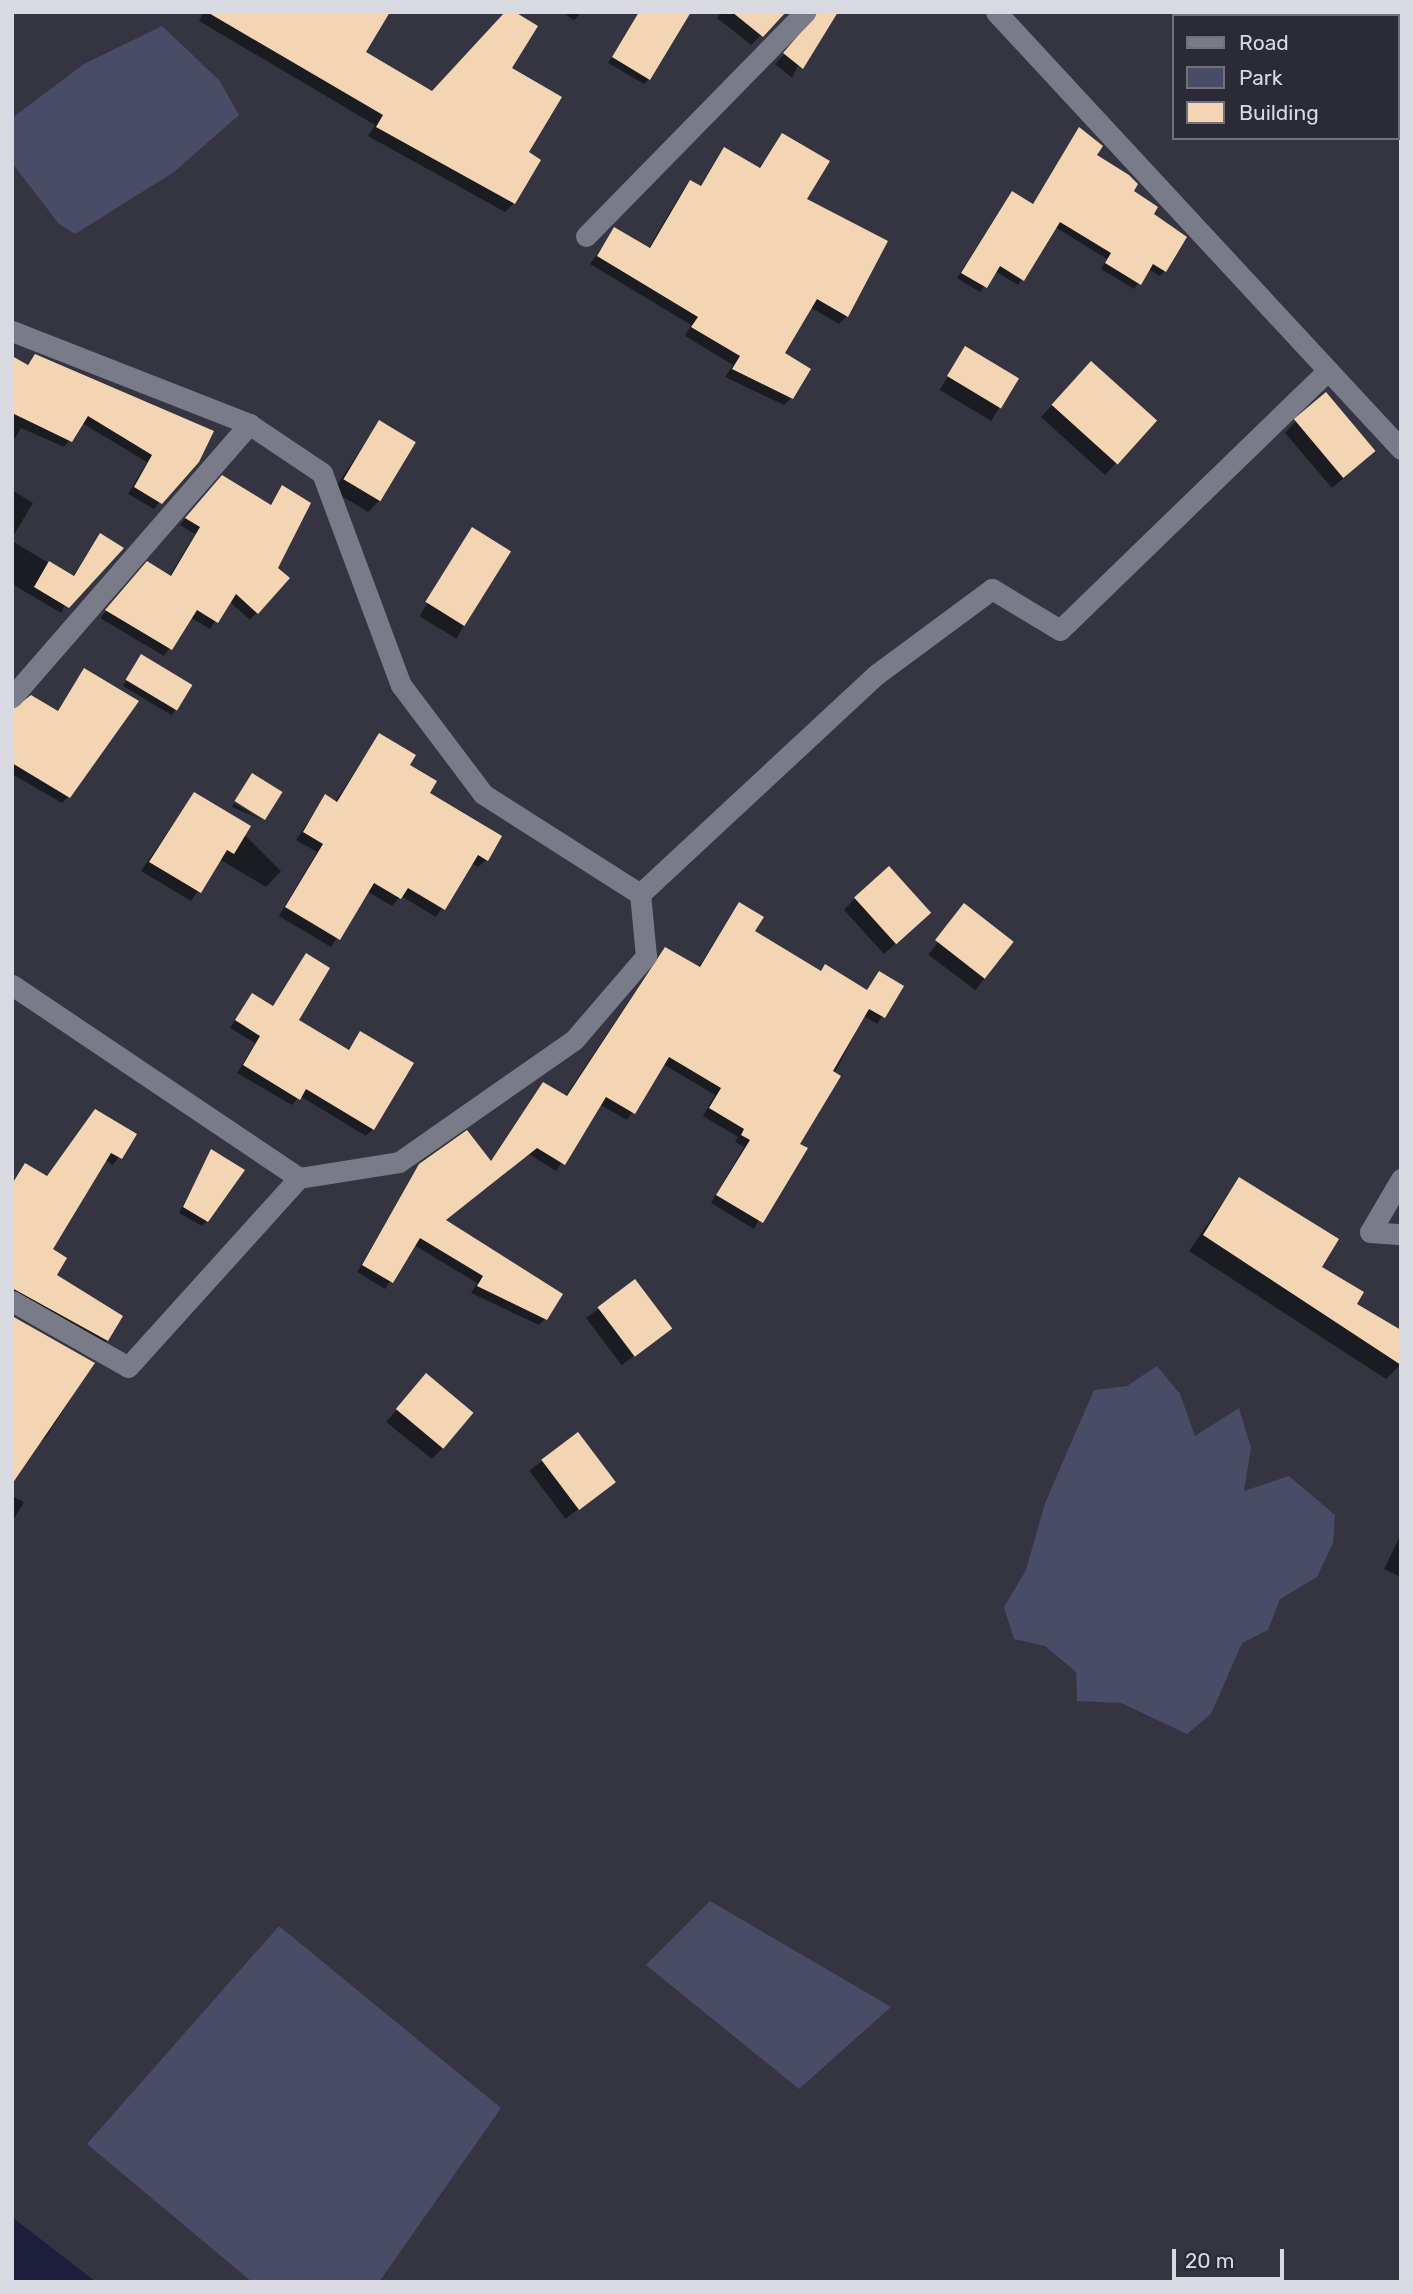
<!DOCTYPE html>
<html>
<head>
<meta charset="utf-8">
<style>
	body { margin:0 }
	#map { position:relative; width:1413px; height:2294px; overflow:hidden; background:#343541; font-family:Rubik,sans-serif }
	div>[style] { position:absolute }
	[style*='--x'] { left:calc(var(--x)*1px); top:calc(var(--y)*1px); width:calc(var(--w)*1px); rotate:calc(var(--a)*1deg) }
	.green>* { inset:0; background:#494c66 }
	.water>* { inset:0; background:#1d1e3c }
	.shadow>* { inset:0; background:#0007; transform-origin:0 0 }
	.building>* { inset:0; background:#f4d5b3; transform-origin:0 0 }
	.minor>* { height:21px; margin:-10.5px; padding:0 10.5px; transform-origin:10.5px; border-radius:10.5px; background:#7a7b88 }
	span { translate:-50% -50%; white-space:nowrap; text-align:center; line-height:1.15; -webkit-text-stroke:7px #2a2b36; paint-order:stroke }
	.frame { position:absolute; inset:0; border:14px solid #d9dae1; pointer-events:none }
	.legend { position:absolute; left:1172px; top:14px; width:228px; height:126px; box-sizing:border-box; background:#2a2b36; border:2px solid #70717a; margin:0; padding:9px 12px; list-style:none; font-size:21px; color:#d9dae1 }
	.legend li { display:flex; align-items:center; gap:14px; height:35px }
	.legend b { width:35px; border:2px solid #70717a }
	.scale { position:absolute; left:1172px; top:2249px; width:112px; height:32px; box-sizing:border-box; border:4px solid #d9dae1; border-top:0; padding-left:9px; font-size:21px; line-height:24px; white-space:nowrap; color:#d9dae1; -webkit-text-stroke:5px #2a2b36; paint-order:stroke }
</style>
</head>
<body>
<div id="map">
	<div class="green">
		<div style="clip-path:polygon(162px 26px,219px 80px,239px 115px,174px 172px,75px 234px,59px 224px,12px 163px,12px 118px,84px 64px)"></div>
		<div style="clip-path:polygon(1157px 1366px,1180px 1394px,1195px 1436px,1239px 1408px,1251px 1448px,1244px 1491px,1289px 1476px,1335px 1515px,1333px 1543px,1317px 1577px,1280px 1599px,1268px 1630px,1242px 1643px,1211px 1714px,1187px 1734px,1121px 1703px,1077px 1701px,1076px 1672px,1045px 1646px,1014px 1639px,1004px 1607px,1026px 1570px,1045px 1503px,1094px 1390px,1127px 1386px)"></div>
		<div style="clip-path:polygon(710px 1901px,891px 2007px,799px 2089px,646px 1965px)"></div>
		<div style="clip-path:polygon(279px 1926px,501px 2108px,379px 2282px,252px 2282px,87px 2144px)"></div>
	</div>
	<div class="water">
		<div style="clip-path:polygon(12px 2217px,96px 2282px,12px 2282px)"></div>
	</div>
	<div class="shadow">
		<div style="clip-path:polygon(204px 12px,388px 12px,364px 52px,432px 93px,510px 68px,526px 153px,514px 203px,505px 212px,368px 136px,375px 125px,199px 21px)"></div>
		<div style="clip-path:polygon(562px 12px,582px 12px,574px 20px)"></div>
		<div style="clip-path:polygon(721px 12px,784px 12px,751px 45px,717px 18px)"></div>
		<div style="clip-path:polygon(804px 12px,824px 12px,792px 78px,775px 64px,805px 32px)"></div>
		<div style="clip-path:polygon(627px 35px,649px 79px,644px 84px,608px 63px)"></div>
		<div style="clip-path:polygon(1079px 129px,1095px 156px,1131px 192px,1165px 271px,1160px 276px,1148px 269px,1134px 289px,1101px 269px,1107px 259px,1055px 227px,1018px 285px,995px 271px,980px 292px,957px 278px,1007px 199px,1032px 205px)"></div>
		<div style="clip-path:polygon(782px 135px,847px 316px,839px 324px,810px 307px,782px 354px,792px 397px,784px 405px,725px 377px,733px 365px,685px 336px,691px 325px,590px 264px,615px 229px,648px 249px,683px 190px,691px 182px,699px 187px,725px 149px,758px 169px)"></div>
		<div style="left:965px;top:348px;width:60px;height:49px;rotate:31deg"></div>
		<div style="clip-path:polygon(35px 356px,212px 432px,154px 509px,128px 494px,147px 462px,82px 423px,64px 447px,21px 428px,12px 443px,12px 358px,26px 366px)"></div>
		<div style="clip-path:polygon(1080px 375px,1116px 463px,1105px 475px,1041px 417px)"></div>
		<div style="clip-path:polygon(1296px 421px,1362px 462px,1332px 488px,1285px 433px)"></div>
		<div style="clip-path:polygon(379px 422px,379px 501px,368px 512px,333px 491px)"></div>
		<div style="clip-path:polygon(215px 484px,269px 506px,282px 488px,276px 568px,288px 578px,250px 620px,229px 601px,210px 629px,190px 617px,164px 656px,100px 618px,140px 571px,169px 577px,195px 534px,180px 525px)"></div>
		<div style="clip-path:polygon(12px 490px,33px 503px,12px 538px)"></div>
		<div style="left:472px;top:529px;width:43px;height:102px;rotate:31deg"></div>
		<div style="clip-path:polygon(100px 535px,61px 613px,12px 584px,12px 541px,72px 577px)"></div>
		<div style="left:141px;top:656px;width:57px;height:35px;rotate:31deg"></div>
		<div style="clip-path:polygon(84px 670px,68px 797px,62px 803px,12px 774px,12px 710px,57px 712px)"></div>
		<div style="clip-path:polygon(379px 735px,486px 860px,478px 867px,471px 863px,436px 917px,401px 896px,392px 906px,367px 891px,331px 947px,279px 916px,317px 852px,296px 840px,325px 797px,335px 802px)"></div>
		<div style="clip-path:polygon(194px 794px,220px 810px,281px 871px,266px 887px,219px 859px,191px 901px,141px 871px)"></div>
		<div style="clip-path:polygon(234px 803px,263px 820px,232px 807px)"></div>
		<div style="clip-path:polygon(855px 898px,917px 924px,884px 954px,844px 910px)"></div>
		<div style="clip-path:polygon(740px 904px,753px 932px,820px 972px,825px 967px,866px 991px,879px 973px,902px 987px,877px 1024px,864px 1016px,754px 1229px,711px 1203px,744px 1147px,735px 1142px,738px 1137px,703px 1116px,715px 1095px,663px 1064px,627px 1120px,599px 1104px,556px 1171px,529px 1154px,444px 1221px,546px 1318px,539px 1325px,471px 1293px,477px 1283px,414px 1245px,385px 1289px,357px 1272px,420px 1165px,490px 1162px,543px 1084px,565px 1097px,659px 956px,666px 949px,698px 968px)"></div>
		<div style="left:965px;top:906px;width:59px;height:61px;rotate:37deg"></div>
		<div style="clip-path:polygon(306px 955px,297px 1020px,347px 1051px,361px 1033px,373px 1129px,366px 1136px,300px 1096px,292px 1105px,237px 1073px,255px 1043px,230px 1028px,252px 995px,272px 1007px)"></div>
		<div style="clip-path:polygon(95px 1111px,135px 1134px,113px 1165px,105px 1160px,51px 1250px,54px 1276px,107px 1340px,100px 1347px,12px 1297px,12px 1182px,25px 1165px,45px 1178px)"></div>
		<div style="clip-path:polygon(211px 1151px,207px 1221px,202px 1226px,179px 1213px)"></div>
		<div style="clip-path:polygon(1239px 1179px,1401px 1364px,1386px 1379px,1189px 1251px)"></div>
		<div style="left:634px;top:1282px;width:59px;height:60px;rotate:53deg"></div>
		<div style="clip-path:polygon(93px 1364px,46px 1437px,39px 1444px)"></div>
		<div style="clip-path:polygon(426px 1375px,443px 1448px,432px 1459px,386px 1422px)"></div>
		<div style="left:578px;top:1434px;width:60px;height:61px;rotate:53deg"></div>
		<div style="clip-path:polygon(12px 1496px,24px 1502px,12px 1522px)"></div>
		<div style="clip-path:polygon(1401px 1534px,1401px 1577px,1384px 1569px)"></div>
	</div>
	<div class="building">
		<div style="clip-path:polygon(207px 12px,390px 12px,366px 52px,432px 91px,505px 12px,515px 12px,538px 26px,512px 68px,562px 97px,529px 152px,541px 160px,515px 204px,376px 127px,383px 115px)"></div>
		<div style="clip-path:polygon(639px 12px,691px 12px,650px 80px,612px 57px)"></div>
		<div style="clip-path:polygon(732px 12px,786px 12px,763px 37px)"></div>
		<div style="clip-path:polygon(818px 12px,838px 12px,803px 69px,783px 53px)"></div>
		<div style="clip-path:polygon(1079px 127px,1103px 146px,1097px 155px,1129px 175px,1138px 184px,1134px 191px,1158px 207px,1154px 214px,1187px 237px,1166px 272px,1153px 264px,1141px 285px,1105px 263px,1111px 253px,1060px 222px,1024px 281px,1000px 266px,987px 288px,961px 273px,1012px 191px,1033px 204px)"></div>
		<div style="clip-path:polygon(782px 133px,830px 161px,807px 199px,888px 241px,848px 317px,817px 299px,785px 353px,811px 369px,793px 399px,732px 369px,740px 356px,691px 327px,698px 317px,597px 256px,614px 227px,650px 248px,690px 180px,701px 186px,724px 147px,760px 168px)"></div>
		<div style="left:965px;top:346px;width:63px;height:35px;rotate:31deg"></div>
		<div style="clip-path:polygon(35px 354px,214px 431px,199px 462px,162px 504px,134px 487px,152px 455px,88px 416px,72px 442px,12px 413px,12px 356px,28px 365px)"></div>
		<div style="left:1091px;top:361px;width:89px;height:59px;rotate:42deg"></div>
		<div style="left:1326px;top:392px;width:77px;height:42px;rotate:50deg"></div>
		<div style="left:379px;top:420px;width:43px;height:69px;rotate:31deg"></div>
		<div style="clip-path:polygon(222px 475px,271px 505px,282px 485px,311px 503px,278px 568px,290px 578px,258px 614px,236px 594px,218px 623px,197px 610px,172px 650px,105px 610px,147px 561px,171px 576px,200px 527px,185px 518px)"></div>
		<div style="left:472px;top:527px;width:46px;height:88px;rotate:32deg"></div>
		<div style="clip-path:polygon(100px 533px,124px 548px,69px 608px,34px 587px,49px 561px,74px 576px)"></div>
		<div style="left:141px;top:654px;width:60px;height:30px;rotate:31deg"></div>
		<div style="clip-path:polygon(84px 668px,139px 701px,70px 798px,12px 763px,12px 710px,31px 695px,58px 711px)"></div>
		<div style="clip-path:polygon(379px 733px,416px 755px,410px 765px,437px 781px,430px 793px,502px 836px,488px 861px,478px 855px,445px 910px,408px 888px,401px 899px,374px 883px,340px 940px,285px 907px,323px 844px,303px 832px,325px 794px,337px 802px)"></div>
		<div style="left:252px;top:773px;width:36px;height:33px;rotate:32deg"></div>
		<div style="clip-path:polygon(194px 792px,251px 826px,234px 854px,227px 850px,201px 893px,149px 862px)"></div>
		<div style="left:889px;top:866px;width:63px;height:47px;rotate:48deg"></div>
		<div style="clip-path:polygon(739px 902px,764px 917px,755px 931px,821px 971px,825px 964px,867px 990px,879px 971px,904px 986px,885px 1018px,869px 1009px,833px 1071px,841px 1076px,800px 1144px,808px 1148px,763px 1223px,716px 1195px,750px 1140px,741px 1135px,744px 1129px,709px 1108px,721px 1088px,669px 1057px,635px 1114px,606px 1097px,565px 1165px,537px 1148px,446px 1220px,563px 1294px,547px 1320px,477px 1286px,483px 1276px,420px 1238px,393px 1283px,362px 1265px,419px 1164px,467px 1130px,491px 1161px,543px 1082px,567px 1096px,665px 947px,700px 967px)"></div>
		<div style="left:964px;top:903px;width:63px;height:47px;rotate:38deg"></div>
		<div style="clip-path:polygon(306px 953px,330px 968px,299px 1020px,349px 1050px,360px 1031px,414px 1063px,374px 1130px,306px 1089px,300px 1100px,243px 1065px,260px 1036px,235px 1020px,252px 993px,273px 1006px)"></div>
		<div style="clip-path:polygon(95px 1109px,137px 1134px,122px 1159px,111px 1153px,53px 1249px,67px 1258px,57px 1275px,123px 1316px,108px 1341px,12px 1288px,12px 1184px,25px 1163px,47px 1176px)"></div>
		<div style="clip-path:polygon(211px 1149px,245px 1170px,208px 1222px,183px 1207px)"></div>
		<div style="clip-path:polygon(1239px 1177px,1339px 1239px,1322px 1267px,1364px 1292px,1357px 1304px,1401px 1330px,1401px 1365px,1203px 1235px)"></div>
		<div style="left:635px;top:1279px;width:62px;height:47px;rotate:53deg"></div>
		<div style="clip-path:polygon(12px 1316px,95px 1363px,12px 1484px)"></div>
		<div style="left:426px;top:1373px;width:62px;height:47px;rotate:40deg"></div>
		<div style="left:578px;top:1432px;width:63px;height:46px;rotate:53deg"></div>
	</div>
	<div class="minor">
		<div style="--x:996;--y:12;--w:596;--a:47.18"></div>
		<div style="--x:586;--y:236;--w:313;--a:-45.6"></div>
		<div style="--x:12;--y:331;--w:255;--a:21.4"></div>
		<div style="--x:249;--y:424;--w:88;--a:33.9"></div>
		<div style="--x:322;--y:473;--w:226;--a:69.6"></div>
		<div style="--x:401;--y:685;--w:136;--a:53"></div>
		<div style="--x:483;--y:794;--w:186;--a:32.5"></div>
		<div style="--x:12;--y:697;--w:362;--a:-49"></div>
		<div style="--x:12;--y:985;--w:346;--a:33.9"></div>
		<div style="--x:1401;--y:1179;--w:61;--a:120.3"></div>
		<div style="--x:1370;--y:1232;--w:31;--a:4"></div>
		<div style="--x:12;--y:1301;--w:133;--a:29.6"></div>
		<div style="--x:128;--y:1367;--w:255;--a:-47.9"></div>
		<div style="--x:299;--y:1178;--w:101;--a:-9.1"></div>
		<div style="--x:399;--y:1162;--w:213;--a:-34.9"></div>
		<div style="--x:574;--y:1040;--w:111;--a:-49.4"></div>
		<div style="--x:646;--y:956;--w:62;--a:-95.5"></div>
		<div style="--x:640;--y:894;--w:323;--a:-42.9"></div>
		<div style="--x:877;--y:674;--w:143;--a:-36.5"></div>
		<div style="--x:992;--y:589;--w:79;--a:31.1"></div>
		<div style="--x:1060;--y:630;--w:373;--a:-44.1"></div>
	</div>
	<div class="frame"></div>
	<ul class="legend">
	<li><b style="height:9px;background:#7a7b88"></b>Road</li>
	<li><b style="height:19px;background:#494c66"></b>Park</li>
	<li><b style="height:19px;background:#f4d5b3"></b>Building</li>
	</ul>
	<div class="scale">20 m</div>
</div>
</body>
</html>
